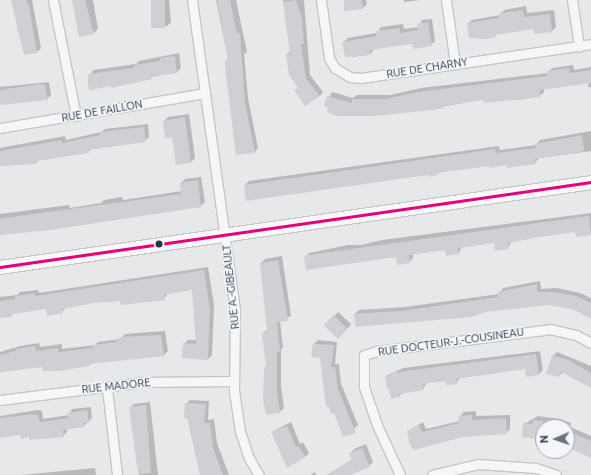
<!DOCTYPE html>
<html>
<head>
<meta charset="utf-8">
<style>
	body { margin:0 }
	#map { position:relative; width:591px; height:475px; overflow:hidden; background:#e6e8ea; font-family:Ubuntu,sans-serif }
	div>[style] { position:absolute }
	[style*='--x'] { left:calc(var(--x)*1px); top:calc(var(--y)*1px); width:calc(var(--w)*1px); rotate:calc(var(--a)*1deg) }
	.shadow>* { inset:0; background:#0003; transform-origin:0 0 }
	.building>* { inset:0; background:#ced0d3; transform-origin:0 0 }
	.roads { filter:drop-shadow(1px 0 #c4c6c8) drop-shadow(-1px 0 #c4c6c8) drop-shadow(0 1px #c4c6c8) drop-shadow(0 -1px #c4c6c8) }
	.minor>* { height:9px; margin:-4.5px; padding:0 4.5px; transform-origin:4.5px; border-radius:4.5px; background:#f5f6f7 }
	.secondary>* { height:13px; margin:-6.5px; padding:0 6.5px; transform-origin:6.5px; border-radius:6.5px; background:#f8f8f8 }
	.bus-1>* { height:3px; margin:-1.5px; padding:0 1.5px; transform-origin:1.5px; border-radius:1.5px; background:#e5007d }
	.dots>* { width:11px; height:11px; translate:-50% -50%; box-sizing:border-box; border:2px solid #f4f6f9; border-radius:50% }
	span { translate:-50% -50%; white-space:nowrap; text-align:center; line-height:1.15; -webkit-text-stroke:3px #f4f6f9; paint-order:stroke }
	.street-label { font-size:11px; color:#2b3445 }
	.north { position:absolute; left:535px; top:419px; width:40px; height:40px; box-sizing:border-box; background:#f4f6f9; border:1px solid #a4a8b1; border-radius:50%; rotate:268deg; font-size:11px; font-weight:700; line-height:16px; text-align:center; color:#2b3445 }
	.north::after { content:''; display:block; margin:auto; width:14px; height:18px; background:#6c737f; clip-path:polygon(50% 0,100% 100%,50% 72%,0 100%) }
</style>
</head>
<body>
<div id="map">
	<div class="shadow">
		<div style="clip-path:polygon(13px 0,32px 0,41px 48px,37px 52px,20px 31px,18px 32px)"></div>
		<div style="clip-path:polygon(73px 0,93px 0,98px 29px,94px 33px,80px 36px)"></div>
		<div style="clip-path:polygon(151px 0,169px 0,171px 22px,167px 26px,155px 27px)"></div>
		<div style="clip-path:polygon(216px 0,236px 0,247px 52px,244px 54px,248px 98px,258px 148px,255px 152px,226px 61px,228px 59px)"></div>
		<div style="clip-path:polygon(283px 0,304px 0,310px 75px,323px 92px,320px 96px,296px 90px,299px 87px,287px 54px,290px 51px)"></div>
		<div style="clip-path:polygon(344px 0,366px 0,367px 4px,363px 8px,345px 10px)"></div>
		<div style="clip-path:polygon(404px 0,421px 0,404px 2px)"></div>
		<div style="clip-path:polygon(526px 6px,527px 13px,554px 10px,556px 27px,552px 31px,534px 28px,498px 33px,495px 36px,468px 24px,472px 20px,500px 15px,504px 10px)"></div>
		<div style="clip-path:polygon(432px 19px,435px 41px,431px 45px,413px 43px,374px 48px,371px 54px,353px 57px,344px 42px,348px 38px,377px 33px,381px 27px,403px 24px,404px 29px,419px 27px,422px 20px)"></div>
		<div style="clip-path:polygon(179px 53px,181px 68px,177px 72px,89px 89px,88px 80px,93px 70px,136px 64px,139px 61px)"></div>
		<div style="clip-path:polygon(573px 65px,574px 70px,591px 67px,591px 87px,588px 87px,588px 82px,544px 88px,544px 92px,540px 96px,518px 100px,517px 97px,484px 99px,419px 111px,325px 105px,332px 92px,353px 98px,357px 95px,390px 95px,421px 88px,548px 73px,552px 68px)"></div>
		<div style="clip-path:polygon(49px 82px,51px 95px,47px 99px,0 104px,0 87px)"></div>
		<div style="clip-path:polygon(189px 114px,195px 158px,191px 162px,177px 164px,173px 136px,164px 121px,168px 117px)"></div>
		<div style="clip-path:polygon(148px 124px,149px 137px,145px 141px,92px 148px,88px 152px,39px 160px,36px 163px,0 166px,0 148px,65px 136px,66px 140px,101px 132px,105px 129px)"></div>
		<div style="clip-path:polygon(591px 131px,591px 151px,539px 158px,535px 163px,489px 165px,440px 171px,437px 174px,245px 185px,249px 181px,499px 146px,500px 150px,536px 145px,540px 140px)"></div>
		<div style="clip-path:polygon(201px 177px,205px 202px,201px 206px,0 234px,0 214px,69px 205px,70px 208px,101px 203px,104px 200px,122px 197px,123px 200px,182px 191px,181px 183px,185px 179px)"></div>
		<div style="clip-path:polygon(591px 213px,591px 234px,577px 236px,576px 230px,512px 241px,508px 248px,495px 242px,462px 246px,459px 253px,446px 249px,413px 253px,413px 258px,409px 262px,397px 256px,305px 257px,309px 253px,348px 245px,361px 245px,382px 240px)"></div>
		<div style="clip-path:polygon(282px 256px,291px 316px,280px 321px,283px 347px,281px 350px,281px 386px,284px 408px,280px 412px,265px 408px,267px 365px,263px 333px,268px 329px,261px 263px,265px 259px)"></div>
		<div style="clip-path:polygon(208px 267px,214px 305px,212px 355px,208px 359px,184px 344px,188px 340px,197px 340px,193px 289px,168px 293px,164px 299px,94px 302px,66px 307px,62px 312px,47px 308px,15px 312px,0 318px,0 297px,17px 295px,20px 292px,38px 290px,39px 293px)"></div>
		<div style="clip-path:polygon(540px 281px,541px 289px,557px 288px,580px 293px,591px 298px,591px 317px,572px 308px,548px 304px,355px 314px,359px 310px,405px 307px,499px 294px,503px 288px)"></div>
		<div style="left:338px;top:312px;width:18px;height:19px;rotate:43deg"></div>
		<div style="clip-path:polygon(165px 331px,168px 351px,164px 355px,93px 362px,90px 365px,43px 366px,0 372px,0 352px,20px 346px,39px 343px,40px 347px,62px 344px,62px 349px,95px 345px,98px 342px,120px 339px,125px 334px)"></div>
		<div style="clip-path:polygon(318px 340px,337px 342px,335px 364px,339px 364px,341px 384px,358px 425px,354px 429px,314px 344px)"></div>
		<div style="clip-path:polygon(540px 351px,543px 370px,539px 374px,525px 368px,460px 378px,456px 383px,447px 380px,427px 382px,423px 389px,404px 392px,399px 396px,386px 376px,403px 368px)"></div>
		<div style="clip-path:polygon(557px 352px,591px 366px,591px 387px,563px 372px,559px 376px,553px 356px)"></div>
		<div style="clip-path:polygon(190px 400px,209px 401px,208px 420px,214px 419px,217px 443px,229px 475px,202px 475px,186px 404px)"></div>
		<div style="clip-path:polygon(150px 402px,158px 475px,164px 475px,139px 475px,130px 408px,134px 404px)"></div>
		<div style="clip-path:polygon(91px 407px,92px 418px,84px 426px,67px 428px,67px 432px,63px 436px,21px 434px,0 437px,0 416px,38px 410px,42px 411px,43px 419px,69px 415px,72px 409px)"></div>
		<div style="clip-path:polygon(476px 411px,476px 416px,510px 415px,510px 429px,506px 433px,462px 436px,408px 431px,423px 422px,426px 429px,460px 421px,460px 416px,464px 412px)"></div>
		<div style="clip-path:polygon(538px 416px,560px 419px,571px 423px,570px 427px,591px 436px,591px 456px,567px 446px,567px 427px,543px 427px,543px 436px,540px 438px,524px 424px)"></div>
		<div style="clip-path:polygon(291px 422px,300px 444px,303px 442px,309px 453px,305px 457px,272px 432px)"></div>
		<div style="clip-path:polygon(366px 444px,373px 462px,369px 466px,350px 475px,327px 475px,353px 459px,351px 453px,354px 449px)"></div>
		<div style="clip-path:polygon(95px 468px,96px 475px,21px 475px)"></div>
		<div style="clip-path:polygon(314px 472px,317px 475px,311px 475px)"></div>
	</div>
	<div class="building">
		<div style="clip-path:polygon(11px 0,26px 0,29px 6px,37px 53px,24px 55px)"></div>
		<div style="clip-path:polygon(72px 0,85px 0,94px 34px,79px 37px)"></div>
		<div style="left:151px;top:0;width:14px;height:28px"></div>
		<div style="clip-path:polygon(217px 0,230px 0,237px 34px,240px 33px,245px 103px,255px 153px,236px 155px,225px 67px,225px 61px,228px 60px)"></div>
		<div style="clip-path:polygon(296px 0,302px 19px,304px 44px,301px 44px,306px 79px,320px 96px,305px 106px,294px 90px,298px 88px,289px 75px,286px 54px,290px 53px,283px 2px)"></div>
		<div style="clip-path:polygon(344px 0,362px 0,363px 9px,344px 11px)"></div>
		<div style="clip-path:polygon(523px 10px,524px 17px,550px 14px,552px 32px,534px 34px,533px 29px,495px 35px,496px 37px,486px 39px,469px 38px,467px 23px,499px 18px,499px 13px)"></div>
		<div style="clip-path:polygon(428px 22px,432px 46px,413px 49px,412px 44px,370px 50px,371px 55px,345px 57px,342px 42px,376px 36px,376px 31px,400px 28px,400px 33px,418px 30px,417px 24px)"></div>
		<div style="clip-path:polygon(175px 56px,177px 73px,152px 76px,152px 79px,111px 88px,111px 86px,89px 90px,88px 74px,134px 68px,134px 65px,160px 61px,160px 58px)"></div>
		<div style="clip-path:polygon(569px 68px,570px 73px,591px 70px,591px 83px,540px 90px,541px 97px,484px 103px,483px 100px,443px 106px,443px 108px,432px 110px,374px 116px,337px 116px,327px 112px,328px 108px,324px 106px,327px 96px,352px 103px,352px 99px,386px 99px,417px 92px,547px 76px,547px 71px)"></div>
		<div style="clip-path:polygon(39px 84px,45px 85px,48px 100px,0 105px,0 90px)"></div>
		<div style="clip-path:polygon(185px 117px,191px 163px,176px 165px,172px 137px,165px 138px,163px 121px)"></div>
		<div style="clip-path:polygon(144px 127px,146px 142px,88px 150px,89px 153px,36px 161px,36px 164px,0 166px,0 151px,61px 140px,62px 143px,100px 135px,100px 132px)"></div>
		<div style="clip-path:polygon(582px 135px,584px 151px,535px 159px,536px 164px,507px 168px,506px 165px,489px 168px,489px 166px,437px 173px,438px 175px,429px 177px,428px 175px,246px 201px,244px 185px,495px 149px,496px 153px,536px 148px,535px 144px)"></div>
		<div style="clip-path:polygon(198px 180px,201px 207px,50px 230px,0 235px,0 219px,4px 218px,181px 194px,180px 183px)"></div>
		<div style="clip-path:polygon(589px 216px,591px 235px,576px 237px,575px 232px,539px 237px,508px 243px,509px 249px,495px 251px,494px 243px,458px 248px,459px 254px,446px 256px,445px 250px,409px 255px,410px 263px,397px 265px,396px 257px,306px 270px,304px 256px,308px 255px)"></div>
		<div style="clip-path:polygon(278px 260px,288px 321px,277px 322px,280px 352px,277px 352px,277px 391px,280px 413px,266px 415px,263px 400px,264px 367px,266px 367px,262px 333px,267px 332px,260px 263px)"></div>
		<div style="clip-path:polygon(204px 270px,210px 310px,208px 360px,182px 358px,183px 343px,196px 344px,192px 290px,164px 295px,165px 300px,120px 305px,120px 301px,94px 303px,62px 309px,63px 313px,47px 316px,46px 309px,12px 314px,12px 317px,0 318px,0 301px,15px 299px,15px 296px,35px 293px,35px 296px)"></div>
		<div style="clip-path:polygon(537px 284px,537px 292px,553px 292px,576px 296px,591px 303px,591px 319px,572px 309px,548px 305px,486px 312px,471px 317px,356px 327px,354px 314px,401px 311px,498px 297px,498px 292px)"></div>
		<div style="left:333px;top:315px;width:19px;height:14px;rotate:43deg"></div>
		<div style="clip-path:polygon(161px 335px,164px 356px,90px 364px,90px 366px,59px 371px,43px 371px,42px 367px,0 372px,0 355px,16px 351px,16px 349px,35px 346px,36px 351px,58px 348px,59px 352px,93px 348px,93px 345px,116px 342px,120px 337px)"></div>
		<div style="clip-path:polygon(313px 344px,334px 345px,331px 367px,335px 367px,338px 389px,356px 433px,343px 437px,334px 413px,331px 414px,329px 407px,326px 407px,320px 358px,311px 357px)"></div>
		<div style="clip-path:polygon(536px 354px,539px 375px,526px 377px,525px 369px,456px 379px,457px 384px,446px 385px,446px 381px,423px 384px,424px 390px,399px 394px,400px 397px,391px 399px,389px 389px,387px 389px,385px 376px,391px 375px,390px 373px)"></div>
		<div style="clip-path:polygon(552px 355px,568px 360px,591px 373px,591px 388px,561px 372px,559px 377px,546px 374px)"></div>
		<div style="clip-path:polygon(185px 403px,206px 404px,204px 423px,210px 423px,213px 448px,223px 475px,200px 475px,187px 418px,184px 418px)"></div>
		<div style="clip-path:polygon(146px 405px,151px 473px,138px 474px,129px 407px)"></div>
		<div style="clip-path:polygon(87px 410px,89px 423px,84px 423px,84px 427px,63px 430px,64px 437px,29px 440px,29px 437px,21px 439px,20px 435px,0 438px,0 418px,34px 414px,38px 415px,40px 422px,68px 418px,67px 413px)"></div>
		<div style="clip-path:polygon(472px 415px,472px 420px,506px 418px,507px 434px,463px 437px,414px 450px,410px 445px,407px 431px,419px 425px,422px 432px,459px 423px,458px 416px)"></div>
		<div style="clip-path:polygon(533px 420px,543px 421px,541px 439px,522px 437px,523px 423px,532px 424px)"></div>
		<div style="clip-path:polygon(287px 426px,296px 447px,298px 446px,306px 457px,287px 468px,271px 432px)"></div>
		<div style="clip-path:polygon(567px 431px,591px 441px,591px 458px,567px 447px)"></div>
		<div style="clip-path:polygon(362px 448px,370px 467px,349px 475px,328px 475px,352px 460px,349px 453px)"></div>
	</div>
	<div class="roads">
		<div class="minor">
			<div style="--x:53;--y:0;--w:118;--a:78.8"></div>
			<div style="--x:192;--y:0;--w:313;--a:82.1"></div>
			<div style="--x:235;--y:310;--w:81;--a:90.7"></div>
			<div style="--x:234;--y:391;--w:40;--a:81.5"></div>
			<div style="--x:240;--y:431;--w:28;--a:72"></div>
			<div style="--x:249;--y:458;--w:20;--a:60"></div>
			<div style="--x:321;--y:0;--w:59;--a:82.1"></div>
			<div style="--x:329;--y:58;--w:12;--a:59"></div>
			<div style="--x:335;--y:68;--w:17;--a:31"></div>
			<div style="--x:350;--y:77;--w:11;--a:5"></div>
			<div style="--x:361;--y:78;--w:232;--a:-8.4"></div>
			<div style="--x:446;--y:0;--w:65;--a:82"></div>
			<div style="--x:572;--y:0;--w:47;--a:81.3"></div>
			<div style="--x:0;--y:128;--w:208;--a:-9.7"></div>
			<div style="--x:107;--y:388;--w:88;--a:83.4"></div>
			<div style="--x:0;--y:400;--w:145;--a:-7.1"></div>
			<div style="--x:144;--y:382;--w:89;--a:-0.6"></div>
			<div style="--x:400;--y:475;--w:55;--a:-114.7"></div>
			<div style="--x:377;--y:425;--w:40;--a:-108.9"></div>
			<div style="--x:364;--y:387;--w:32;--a:-90"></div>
			<div style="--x:364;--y:355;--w:14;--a:-17"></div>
			<div style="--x:377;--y:351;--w:174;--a:-7.2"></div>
			<div style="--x:550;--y:329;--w:27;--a:13"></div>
			<div style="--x:576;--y:335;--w:17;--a:28"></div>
			<div style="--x:432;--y:475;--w:47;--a:-13.4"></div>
			<div style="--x:478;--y:464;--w:58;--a:3.9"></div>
			<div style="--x:536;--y:468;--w:21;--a:19"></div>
		</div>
		<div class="secondary">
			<div style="--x:0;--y:267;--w:597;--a:-8.18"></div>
		</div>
	</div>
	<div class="bus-1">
		<div style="--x:0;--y:267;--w:597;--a:-8.18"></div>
	</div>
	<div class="dots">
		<div style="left:159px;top:244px;background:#2b3445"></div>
	</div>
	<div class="street-label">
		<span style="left:427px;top:68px;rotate:-9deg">RUE DE CHARNY</span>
		<span style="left:102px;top:111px;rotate:-10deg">RUE DE FAILLON</span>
		<span style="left:231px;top:287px;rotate:-96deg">RUE A.-GIBEAULT</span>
		<span style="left:451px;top:342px;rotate:-8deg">RUE DOCTEUR-J.-COUSINEAU</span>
		<span style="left:116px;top:386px;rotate:-6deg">RUE MADORE</span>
	</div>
	<div class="north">N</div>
</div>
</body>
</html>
